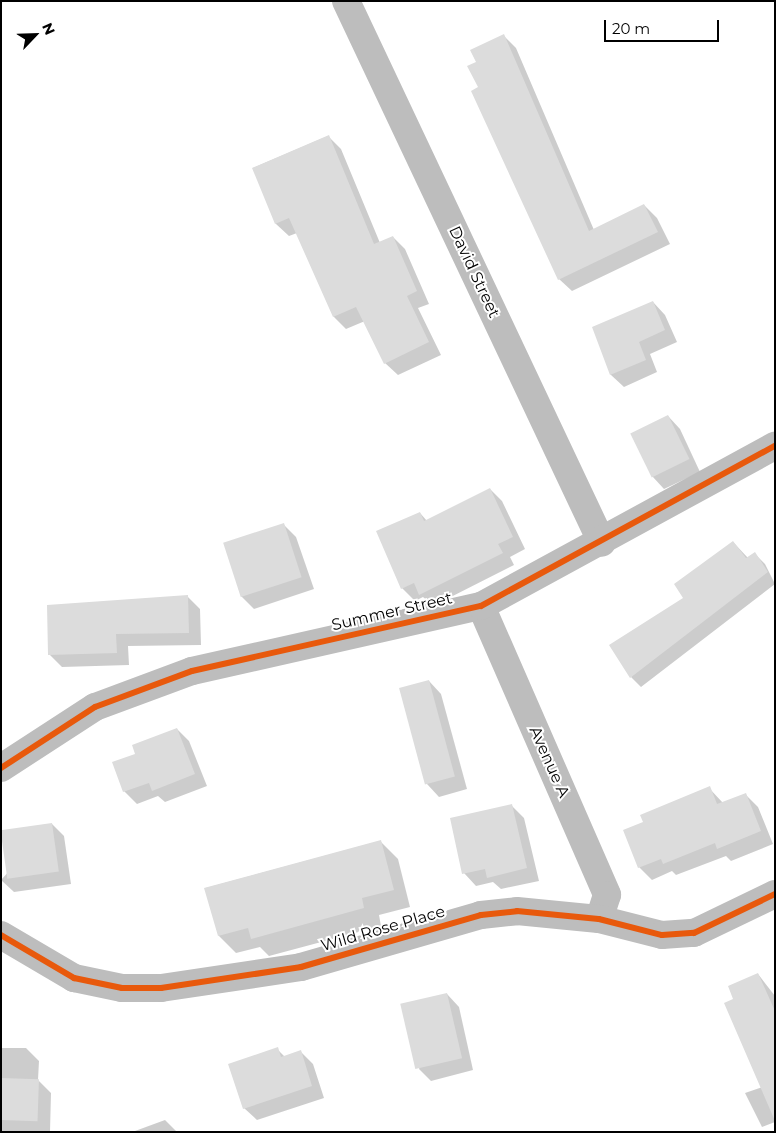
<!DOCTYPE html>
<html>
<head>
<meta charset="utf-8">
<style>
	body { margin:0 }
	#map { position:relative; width:776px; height:1133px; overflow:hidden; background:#fff; font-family:Montserrat,sans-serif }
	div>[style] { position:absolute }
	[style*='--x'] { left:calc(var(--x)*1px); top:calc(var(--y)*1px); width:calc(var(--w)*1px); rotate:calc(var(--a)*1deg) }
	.shadow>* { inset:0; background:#0003 }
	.building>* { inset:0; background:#dcdcdc; transform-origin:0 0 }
	.street>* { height:28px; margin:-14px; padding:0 14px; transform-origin:14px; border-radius:14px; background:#bdbdbd }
	.cycleway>* { height:6px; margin:-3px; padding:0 3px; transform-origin:3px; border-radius:3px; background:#e8590c }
	span { translate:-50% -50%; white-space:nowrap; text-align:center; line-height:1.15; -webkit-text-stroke:4px #fff; paint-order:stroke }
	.street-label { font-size:16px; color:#000 }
	.frame { position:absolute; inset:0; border:2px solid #000; pointer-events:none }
	.north { position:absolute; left:10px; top:10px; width:50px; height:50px; -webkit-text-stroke:4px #fff; paint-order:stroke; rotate:66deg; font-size:14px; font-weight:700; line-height:20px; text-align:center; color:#000 }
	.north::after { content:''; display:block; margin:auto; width:18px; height:22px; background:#000; clip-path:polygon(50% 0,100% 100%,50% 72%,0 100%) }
	.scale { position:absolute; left:604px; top:20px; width:115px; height:22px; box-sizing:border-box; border:2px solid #000; border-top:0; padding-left:6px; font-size:15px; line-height:18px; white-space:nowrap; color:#000; -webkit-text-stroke:4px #fff; paint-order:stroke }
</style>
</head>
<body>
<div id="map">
	<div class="shadow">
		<div style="clip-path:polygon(503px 35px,516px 48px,594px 230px,644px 205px,657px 218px,670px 244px,572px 291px,559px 279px,480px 88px)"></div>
		<div style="clip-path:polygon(328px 136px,341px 149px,380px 243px,393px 237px,405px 249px,429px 304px,418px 308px,441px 355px,398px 375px,385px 363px,365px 321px,346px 329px,334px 317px,297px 233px,289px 236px,276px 224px,253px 168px)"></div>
		<div style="clip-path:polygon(653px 302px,665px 315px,677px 342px,650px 354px,657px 372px,624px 387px,611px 375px,594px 328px)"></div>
		<div style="clip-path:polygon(668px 416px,680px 429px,700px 472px,664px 489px,652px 476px)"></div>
		<div style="clip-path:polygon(490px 489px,502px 501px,525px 549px,510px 557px,514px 565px,433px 606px,423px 597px,415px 601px,402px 588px,378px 531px,420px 513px,427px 521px)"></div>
		<div style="clip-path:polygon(284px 525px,296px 537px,314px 589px,254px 609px,241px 596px)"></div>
		<div style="clip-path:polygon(733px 542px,748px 558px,755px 554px,765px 564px,775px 584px,641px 687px,631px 677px,685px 598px)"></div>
		<div style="clip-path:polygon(187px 596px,200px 609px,201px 645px,128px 646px,129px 665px,62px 667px,49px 654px)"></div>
		<div style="clip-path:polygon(429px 681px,441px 694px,467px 789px,439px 797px,427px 784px)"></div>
		<div style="clip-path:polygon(177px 729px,189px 741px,207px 786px,165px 802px,158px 796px,137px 804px,124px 791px,137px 754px)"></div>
		<div style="clip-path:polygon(709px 788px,723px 803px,745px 794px,758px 807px,773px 844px,731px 861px,726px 856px,676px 875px,672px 871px,652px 880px,639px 867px,645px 823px)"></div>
		<div style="clip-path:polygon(512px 806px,524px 818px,539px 881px,501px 889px,493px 882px,476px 886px,464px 873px)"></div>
		<div style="clip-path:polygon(52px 824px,64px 836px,71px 884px,14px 892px,1px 880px)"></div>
		<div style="clip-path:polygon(380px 841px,398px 859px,410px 907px,379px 915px,381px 926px,269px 956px,260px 947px,236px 953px,219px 936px,206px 888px)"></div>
		<div style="clip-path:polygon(758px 974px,775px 996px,775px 1122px,762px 1127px,745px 1093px,768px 1085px,735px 1000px)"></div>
		<div style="clip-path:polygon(447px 994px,459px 1007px,473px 1070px,431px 1081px,419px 1069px)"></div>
		<div style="clip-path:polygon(1px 1048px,26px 1048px,39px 1061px,38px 1080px,51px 1093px,50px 1132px,1px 1132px)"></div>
		<div style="clip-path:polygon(277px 1049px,285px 1057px,300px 1051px,313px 1064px,324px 1098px,257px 1120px,244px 1108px)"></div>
		<div style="clip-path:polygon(165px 1120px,177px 1132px,136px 1132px,135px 1131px)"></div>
	</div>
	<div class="building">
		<div style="clip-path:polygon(504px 34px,589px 231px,644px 204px,658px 232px,558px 280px,471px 91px,478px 87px,467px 66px,476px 62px,470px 50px)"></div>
		<div style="clip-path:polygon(329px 135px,374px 244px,393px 236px,417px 291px,407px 296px,429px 342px,384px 364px,356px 307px,333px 317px,289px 218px,275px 224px,252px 168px)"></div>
		<div style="clip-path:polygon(653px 301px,665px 330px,639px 342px,646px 360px,610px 375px,592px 327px)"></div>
		<div style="left:668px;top:415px;width:49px;height:42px;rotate:64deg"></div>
		<div style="clip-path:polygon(490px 488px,513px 537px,498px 544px,503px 553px,419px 595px,414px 583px,401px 589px,376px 531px,420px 512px,424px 521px)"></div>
		<div style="left:284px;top:523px;width:57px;height:64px;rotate:72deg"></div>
		<div style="clip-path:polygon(733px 541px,746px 558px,755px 552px,768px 572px,630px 678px,609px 645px,683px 598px,674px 584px)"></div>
		<div style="clip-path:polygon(188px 595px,189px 633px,116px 634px,117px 653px,48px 655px,47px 605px)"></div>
		<div style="left:429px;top:680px;width:100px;height:31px;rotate:75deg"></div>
		<div style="clip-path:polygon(177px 728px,195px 774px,152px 791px,149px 783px,123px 792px,112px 762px,135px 754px,132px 745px)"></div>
		<div style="clip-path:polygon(710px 786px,717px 804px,746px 793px,761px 831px,717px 849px,715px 843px,663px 864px,661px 859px,638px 868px,623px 830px,643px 822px,640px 815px)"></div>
		<div style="clip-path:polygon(512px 804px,527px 868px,487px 878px,485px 869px,462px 874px,450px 818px)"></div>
		<div style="left:52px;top:823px;width:49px;height:52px;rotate:82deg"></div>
		<div style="clip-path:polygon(381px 840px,394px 890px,362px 898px,364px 908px,251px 939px,248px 928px,218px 936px,204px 888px)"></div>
		<div style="clip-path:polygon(758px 973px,775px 1011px,775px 1121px,724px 1003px,733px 999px,728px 986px)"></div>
		<div style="left:447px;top:993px;width:67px;height:48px;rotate:77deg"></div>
		<div style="clip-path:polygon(278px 1047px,281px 1057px,301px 1050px,312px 1086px,243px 1109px,228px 1064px)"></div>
		<div style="left:1px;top:1078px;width:38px;height:42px;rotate:2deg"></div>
	</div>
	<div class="street">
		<div style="--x:346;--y:1;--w:599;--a:64.72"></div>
		<div style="--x:481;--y:606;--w:315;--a:66.4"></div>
		<div style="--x:607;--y:895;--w:25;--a:108"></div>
		<div style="--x:1;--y:768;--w:112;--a:-33"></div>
		<div style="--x:95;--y:707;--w:103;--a:-20.4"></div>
		<div style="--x:192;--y:671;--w:296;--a:-12.7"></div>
		<div style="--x:481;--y:606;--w:335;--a:-28.6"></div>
		<div style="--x:1;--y:935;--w:85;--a:30.5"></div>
		<div style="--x:74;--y:978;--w:49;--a:11.8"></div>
		<div style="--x:122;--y:988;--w:39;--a:0"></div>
		<div style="--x:161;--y:988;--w:142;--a:-8.5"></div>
		<div style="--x:301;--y:967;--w:187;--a:-16.1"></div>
		<div style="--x:481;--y:915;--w:36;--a:-6"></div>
		<div style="--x:517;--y:911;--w:82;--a:5.6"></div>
		<div style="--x:599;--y:919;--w:65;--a:14.3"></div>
		<div style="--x:662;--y:935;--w:32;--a:-4"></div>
		<div style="--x:694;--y:933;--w:90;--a:-25.7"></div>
	</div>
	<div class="cycleway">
		<div style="--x:1;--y:768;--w:112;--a:-33"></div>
		<div style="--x:95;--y:707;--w:103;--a:-20.4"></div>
		<div style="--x:192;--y:671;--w:296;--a:-12.7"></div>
		<div style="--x:481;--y:606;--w:335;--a:-28.6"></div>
		<div style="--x:1;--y:935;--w:85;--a:30.5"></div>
		<div style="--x:74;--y:978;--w:49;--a:11.8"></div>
		<div style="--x:122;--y:988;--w:39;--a:0"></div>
		<div style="--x:161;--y:988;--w:142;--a:-8.5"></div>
		<div style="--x:301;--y:967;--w:187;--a:-16.1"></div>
		<div style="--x:481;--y:915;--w:36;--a:-6"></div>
		<div style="--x:517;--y:911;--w:82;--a:5.6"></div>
		<div style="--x:599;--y:919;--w:65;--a:14.3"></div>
		<div style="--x:662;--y:935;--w:32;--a:-4"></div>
		<div style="--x:694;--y:933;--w:90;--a:-25.7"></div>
	</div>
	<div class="street-label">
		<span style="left:474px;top:272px;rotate:65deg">David Street</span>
		<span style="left:392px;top:612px;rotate:-13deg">Summer Street</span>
		<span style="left:549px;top:762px;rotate:66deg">Avenue A</span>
		<span style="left:383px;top:929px;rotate:-16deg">Wild Rose Place</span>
	</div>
	<div class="frame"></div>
	<div class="north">N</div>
	<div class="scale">20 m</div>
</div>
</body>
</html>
